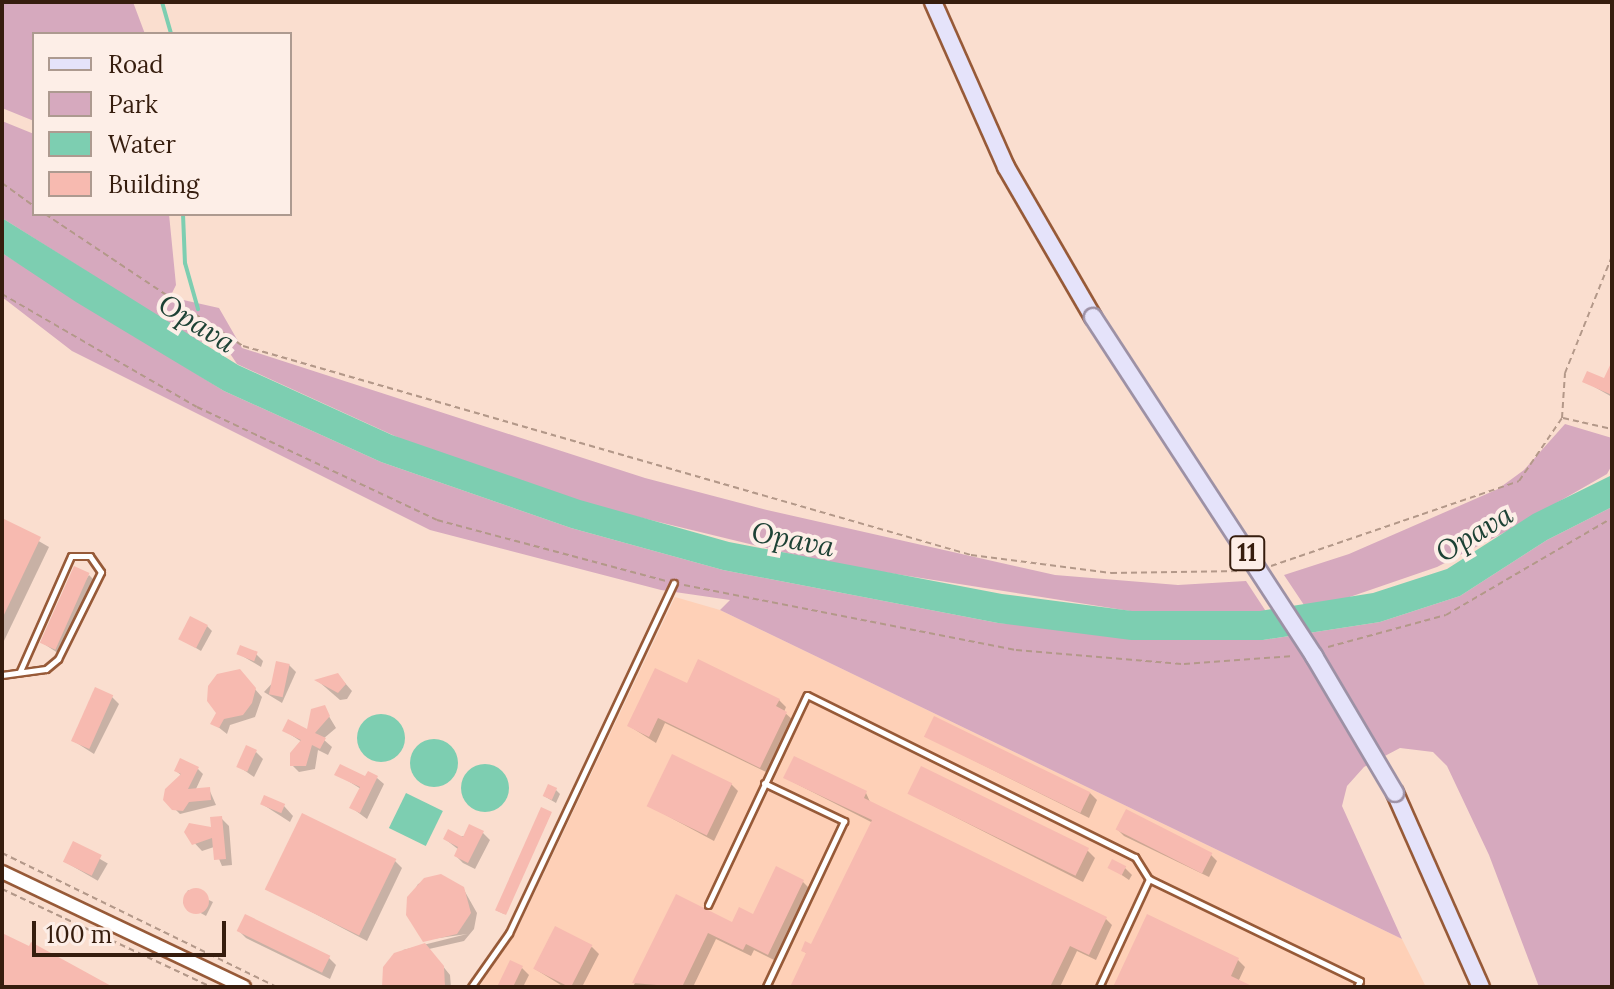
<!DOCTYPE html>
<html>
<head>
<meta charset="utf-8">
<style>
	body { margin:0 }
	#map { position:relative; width:1614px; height:989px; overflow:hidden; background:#fadecf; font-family:Lora,serif }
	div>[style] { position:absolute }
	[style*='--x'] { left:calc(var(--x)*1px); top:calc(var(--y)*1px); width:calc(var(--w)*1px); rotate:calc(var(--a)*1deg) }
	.built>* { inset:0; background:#fed0b7 }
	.green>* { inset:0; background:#d6a9be }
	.water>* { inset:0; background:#7dceb1; transform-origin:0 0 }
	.round { border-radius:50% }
	.shadow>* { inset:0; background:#0003; transform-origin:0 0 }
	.stream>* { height:4px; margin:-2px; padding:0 2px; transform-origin:2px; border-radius:2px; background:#7dceb1 }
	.building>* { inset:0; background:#f7bab0; transform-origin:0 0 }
	.path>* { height:2px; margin-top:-1px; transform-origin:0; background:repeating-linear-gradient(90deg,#b39889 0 6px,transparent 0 10px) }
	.roads { filter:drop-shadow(2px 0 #975a38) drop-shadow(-2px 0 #975a38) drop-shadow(0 2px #975a38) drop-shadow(0 -2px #975a38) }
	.service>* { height:5px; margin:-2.5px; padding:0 2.5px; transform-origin:2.5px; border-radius:2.5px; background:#fff }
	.tertiary>* { height:12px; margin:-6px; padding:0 6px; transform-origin:6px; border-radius:6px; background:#fff }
	.primary>* { height:16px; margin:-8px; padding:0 8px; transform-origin:8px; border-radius:8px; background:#e5e3fa }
	.bridges { filter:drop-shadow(2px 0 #9d91a5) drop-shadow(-2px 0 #9d91a5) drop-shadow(0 2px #9d91a5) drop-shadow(0 -2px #9d91a5) }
	.primary-bridge>* { height:16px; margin:-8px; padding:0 8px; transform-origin:8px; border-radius:8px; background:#e5e3fa }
	span { translate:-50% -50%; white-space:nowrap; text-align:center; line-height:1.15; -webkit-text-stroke:8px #fdeee7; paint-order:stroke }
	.shield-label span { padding:2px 6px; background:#fdeee7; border:2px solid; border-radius:6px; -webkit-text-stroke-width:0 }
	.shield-label { font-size:24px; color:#361d0e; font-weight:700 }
	.water-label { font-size:28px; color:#1d4235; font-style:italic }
	.frame { position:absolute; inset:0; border:4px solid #361d0e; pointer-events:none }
	.legend { position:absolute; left:32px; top:32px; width:260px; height:184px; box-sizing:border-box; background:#fdeee7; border:2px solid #ad9a90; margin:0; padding:10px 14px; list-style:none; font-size:24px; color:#361d0e }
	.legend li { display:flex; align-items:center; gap:16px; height:40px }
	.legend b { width:40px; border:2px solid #ad9a90 }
	.scale { position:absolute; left:32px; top:921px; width:194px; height:36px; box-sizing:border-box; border:4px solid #361d0e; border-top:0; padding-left:10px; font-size:24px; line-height:28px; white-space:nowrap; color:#361d0e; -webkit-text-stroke:6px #fdeee7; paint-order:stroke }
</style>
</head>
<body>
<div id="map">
	<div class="built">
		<div style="clip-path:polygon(675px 597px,720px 610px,1402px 939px,1426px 987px,479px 987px,519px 926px)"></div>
	</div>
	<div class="green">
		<div style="clip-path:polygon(2px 2px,133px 2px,145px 34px,34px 34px,34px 121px,2px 108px)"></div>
		<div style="clip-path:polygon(2px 121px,34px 134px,34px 214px,169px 214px,176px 285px,170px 297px,219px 308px,242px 348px,645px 478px,767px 510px,1055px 575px,1178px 585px,1246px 581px,1267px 613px,1149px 614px,832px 564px,601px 508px,421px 448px,237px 364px,225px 346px,197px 341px,2px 218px)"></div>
		<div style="clip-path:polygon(2px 253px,224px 391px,381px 462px,571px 528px,723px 570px,998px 623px,1263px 640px,1380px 622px,1460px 596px,1547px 540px,1612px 507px,1612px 987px,1539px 987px,1489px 855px,1447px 766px,1433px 752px,1400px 748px,1364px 767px,1347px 786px,1342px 806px,1402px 939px,720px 610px,730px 600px,661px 590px,430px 530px,72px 351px,2px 297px)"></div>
		<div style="clip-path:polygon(1565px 424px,1612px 438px,1612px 465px,1607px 474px,1511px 529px,1437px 567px,1338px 601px,1304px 605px,1284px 575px,1349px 554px,1498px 489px,1524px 470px)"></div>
	</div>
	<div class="water">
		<div style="clip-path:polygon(2px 218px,238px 365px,392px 435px,580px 500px,729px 542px,1002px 594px,1132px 611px,1260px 611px,1373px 593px,1447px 569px,1533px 514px,1612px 475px,1612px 507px,1547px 540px,1460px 596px,1380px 622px,1263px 640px,1131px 640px,998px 623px,723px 570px,571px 528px,381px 462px,224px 391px,76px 302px,2px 253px)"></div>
		<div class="round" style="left:357px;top:714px;width:48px;height:48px"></div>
		<div class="round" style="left:410px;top:739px;width:48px;height:48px"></div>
		<div class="round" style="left:461px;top:764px;width:48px;height:48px"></div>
		<div style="left:406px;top:793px;width:41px;height:39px;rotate:26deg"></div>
	</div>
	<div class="shadow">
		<div style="clip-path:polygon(1612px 366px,1612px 397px,1584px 381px,1606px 381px)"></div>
		<div style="clip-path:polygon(2px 520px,49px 547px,2px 645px)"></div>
		<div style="clip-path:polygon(89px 575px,96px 582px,61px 655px,41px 642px)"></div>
		<div style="clip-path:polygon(207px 626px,212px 631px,201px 651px,181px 639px)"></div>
		<div style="clip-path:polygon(239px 654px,256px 654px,263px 661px,261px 667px)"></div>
		<div style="clip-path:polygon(289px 665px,296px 672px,282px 703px,264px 692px)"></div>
		<div style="clip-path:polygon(338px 675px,352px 691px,347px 699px,340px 700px,318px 681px)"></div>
		<div style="clip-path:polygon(246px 679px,262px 697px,255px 717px,230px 725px,227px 734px,213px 723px)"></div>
		<div style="clip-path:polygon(687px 686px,779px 700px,786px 707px,784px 712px,793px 720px,768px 773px,665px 723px,656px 743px,629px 726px)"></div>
		<div style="clip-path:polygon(112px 697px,119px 704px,94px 754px,72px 740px)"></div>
		<div style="clip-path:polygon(324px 708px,336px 728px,323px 739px,332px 747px,328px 755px,318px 750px,315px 769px,299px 772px,292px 765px,302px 742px,285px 731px,309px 732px)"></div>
		<div style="clip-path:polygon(927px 737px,1090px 793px,1097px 800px,1089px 818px)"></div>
		<div style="clip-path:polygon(256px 752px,263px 759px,254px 777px,238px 766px)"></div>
		<div style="clip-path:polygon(198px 769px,203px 774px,195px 791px,209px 789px,216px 805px,180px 814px,165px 799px,182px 776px,176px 771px)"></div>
		<div style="clip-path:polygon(337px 774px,377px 778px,384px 784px,367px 819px,352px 808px,361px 789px)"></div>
		<div style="clip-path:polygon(785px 778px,866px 793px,871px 804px,1106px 919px,1112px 925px,1096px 960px,1077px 951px,1060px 987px,792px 987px,808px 955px,803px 950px,812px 946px,873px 823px)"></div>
		<div style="clip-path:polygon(731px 784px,738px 791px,714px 841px,649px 806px)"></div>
		<div style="clip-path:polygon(556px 790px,560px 794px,556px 803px,544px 796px)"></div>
		<div style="clip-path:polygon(910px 794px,1088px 851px,1095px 858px,1083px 882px)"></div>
		<div style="clip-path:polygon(262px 804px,284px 806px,293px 816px,290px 822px)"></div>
		<div style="clip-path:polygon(1127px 812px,1211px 855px,1217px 861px,1209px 877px,1124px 836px,1118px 830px)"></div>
		<div style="clip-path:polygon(551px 813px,504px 914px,496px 910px)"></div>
		<div style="clip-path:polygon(222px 819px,229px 826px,232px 865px,222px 866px,214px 847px,202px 851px,186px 834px,213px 830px)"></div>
		<div style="clip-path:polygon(483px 833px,490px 840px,475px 869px,463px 863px,456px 856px,459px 850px,445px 839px)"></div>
		<div style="left:74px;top:844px;width:39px;height:20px;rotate:30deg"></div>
		<div style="clip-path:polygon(395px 861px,402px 868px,367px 941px,268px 889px)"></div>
		<div style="clip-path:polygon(1110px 867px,1125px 868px,1132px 875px,1129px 880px)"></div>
		<div style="clip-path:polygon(441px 877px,464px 890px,477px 913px,474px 929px,464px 941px,429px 949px,450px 975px,451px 987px,386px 987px,403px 950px,467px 934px,425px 940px,407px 906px,418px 884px)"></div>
		<div style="clip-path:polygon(802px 881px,810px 889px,776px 961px,754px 950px,751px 956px,716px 939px,693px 987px,633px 987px,677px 897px,732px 924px,754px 916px)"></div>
		<div style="clip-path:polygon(188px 890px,213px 902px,206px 916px,183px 903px)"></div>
		<div style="clip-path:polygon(246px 917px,329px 958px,336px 965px,330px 979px,246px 938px,239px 931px)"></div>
		<div style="clip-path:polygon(1148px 917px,1238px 960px,1245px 967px,1238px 982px,1249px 987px,1115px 987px)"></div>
		<div style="clip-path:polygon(592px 947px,599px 954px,582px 987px,564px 987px,535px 969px)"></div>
		<div style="clip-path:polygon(522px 968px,529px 975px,523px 987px,500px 987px)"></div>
	</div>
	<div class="stream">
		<div style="--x:162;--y:2;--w:33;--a:74"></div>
		<div style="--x:183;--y:214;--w:49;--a:87.7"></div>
		<div style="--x:185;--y:263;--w:48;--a:74.2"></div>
		<div style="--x:209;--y:333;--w:25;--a:64"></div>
	</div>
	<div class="building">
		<div style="clip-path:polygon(1612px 361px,1612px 395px,1582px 382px,1587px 371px,1604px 378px)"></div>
		<div style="clip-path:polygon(2px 518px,41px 537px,2px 619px)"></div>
		<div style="left:74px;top:566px;width:17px;height:84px;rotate:24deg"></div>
		<div style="left:190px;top:616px;width:20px;height:26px;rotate:27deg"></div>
		<div style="left:240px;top:645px;width:19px;height:10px;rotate:21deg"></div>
		<div style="clip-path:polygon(698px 659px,780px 699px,776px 706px,787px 712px,760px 768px,658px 718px,649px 737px,627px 726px,655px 668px,687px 683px)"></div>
		<div style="left:276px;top:661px;width:14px;height:34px;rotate:12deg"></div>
		<div style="clip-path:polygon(240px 669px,256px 688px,252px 703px,243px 715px,224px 719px,219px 728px,210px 724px,216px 713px,207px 701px,208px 686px,217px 674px)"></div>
		<div style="clip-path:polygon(338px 673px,346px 684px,338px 693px,314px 680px)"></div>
		<div style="left:95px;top:687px;width:20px;height:59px;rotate:24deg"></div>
		<div style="clip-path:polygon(325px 705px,330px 716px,315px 733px,326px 738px,320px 749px,312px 745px,306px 766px,290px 766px,290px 753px,301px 740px,282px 731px,288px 719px,307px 729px,311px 709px)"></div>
		<div style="left:934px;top:716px;width:174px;height:23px;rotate:26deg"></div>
		<div style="left:246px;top:745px;width:12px;height:24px;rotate:24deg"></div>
		<div style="left:672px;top:754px;width:67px;height:58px;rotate:26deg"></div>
		<div style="clip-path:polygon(794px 756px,867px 791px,864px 798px,1107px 917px,1089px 955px,1070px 946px,1050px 987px,790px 987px,806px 953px,801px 951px,805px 941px,811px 944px,872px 820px,783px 778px)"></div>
		<div style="clip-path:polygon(180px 758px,199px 767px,188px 789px,210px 787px,211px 800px,189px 802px,183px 811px,172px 810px,163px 800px,165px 789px,181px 774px,174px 771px)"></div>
		<div style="clip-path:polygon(340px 764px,365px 776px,368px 771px,378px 776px,360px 813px,349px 808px,360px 787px,334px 775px)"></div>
		<div style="left:921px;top:766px;width:187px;height:31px;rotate:26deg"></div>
		<div style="left:548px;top:784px;width:10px;height:13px;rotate:24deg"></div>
		<div style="left:264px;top:795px;width:23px;height:10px;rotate:23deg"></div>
		<div style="left:541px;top:807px;width:12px;height:113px;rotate:24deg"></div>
		<div style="left:1126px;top:809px;width:97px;height:23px;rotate:27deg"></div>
		<div style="left:302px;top:813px;width:105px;height:85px;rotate:26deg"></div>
		<div style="clip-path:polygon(222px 816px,226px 859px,214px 860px,212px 838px,192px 845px,184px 832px,189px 823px,211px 827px,210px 817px)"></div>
		<div style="clip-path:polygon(469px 824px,484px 831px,468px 863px,454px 856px,458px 847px,443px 839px,448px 829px,463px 837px)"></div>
		<div style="left:73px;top:841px;width:32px;height:23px;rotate:26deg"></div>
		<div style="left:1112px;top:859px;width:16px;height:10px;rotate:27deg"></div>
		<div style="clip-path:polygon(776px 866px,804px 880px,768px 955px,746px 944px,743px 950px,708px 933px,682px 987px,632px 983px,676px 894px,732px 922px,739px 907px,753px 914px)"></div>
		<div style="clip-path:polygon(441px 874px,464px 887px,471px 913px,457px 934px,423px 942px,406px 915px,407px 897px,424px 878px)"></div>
		<div class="round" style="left:183px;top:888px;width:26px;height:26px"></div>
		<div style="left:245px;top:914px;width:95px;height:19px;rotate:26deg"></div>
		<div style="clip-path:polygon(1147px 914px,1239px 958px,1231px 976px,1254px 987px,1113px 987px)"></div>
		<div style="left:555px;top:926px;width:42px;height:48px;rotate:27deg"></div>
		<div style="clip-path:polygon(2px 933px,29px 946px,31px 942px,113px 987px,2px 987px)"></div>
		<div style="clip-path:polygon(425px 943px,444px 966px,445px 987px,382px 987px,383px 967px,394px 953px)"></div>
		<div style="clip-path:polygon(510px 960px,523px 966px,513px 987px,497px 987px)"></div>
	</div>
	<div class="path">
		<div style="--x:2;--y:183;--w:39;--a:36"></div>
		<div style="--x:45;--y:214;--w:238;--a:33.7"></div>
		<div style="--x:243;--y:346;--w:757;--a:16.02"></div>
		<div style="--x:971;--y:555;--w:141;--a:7.3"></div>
		<div style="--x:1111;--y:573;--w:130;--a:-0.9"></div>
		<div style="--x:2;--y:294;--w:225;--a:30.1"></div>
		<div style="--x:197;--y:407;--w:265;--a:25.2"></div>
		<div style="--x:437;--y:520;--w:237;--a:14.9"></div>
		<div style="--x:1563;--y:418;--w:50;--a:12.7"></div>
		<div style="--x:1271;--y:566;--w:262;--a:-18.9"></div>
		<div style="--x:1519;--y:481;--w:76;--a:-55.7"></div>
		<div style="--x:1562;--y:418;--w:45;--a:-86.2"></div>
		<div style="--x:1565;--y:373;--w:126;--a:-68.1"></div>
		<div style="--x:684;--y:585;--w:338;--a:11.1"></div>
		<div style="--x:1016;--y:650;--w:169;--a:4.8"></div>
		<div style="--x:1184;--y:664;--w:110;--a:-4.2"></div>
		<div style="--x:1328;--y:647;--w:122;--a:-15.2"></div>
		<div style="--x:1446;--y:615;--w:192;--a:-30.3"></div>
		<div style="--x:2;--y:853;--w:306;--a:26"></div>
		<div style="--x:2;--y:889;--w:231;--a:25.1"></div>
	</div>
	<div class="roads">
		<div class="service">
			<div style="--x:2;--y:675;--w:44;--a:-7.8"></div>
			<div style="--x:46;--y:669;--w:16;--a:-40"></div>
			<div style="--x:58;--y:659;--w:97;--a:-63.7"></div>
			<div style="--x:101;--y:572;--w:19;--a:-125"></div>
			<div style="--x:90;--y:556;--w:19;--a:180"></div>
			<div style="--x:71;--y:556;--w:126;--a:113.9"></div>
			<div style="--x:764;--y:783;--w:89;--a:25.4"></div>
			<div style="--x:844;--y:821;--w:183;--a:115.2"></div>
			<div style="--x:1149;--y:879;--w:234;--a:25.8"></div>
			<div style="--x:1360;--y:981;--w:7;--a:117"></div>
			<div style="--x:708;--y:905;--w:232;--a:-64.8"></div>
			<div style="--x:807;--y:695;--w:366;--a:26.3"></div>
			<div style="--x:1135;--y:857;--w:26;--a:58"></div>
			<div style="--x:1149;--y:879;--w:119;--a:114.8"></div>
			<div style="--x:471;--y:987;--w:66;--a:-54.9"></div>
			<div style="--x:509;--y:933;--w:387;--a:-64.8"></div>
		</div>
		<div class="tertiary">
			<div style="--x:2;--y:872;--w:268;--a:25.4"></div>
		</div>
		<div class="primary">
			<div style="--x:933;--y:2;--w:180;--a:66.1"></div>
			<div style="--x:1006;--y:167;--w:173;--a:59.9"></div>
			<div style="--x:1395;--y:793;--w:212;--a:66.1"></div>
		</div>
	</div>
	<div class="bridges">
		<div class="primary-bridge">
			<div style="--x:1093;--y:317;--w:405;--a:56.9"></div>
			<div style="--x:1314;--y:656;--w:159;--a:59.4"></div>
		</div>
	</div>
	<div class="shield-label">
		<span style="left:1247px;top:553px">11</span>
	</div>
	<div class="water-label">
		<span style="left:197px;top:323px;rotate:32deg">Opava</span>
		<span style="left:1474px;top:533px;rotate:-31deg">Opava</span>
		<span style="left:793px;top:539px;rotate:11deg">Opava</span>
	</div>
	<div class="frame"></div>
	<ul class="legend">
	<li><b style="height:10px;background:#e5e3fa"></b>Road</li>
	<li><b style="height:22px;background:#d6a9be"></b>Park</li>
	<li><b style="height:22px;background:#7dceb1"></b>Water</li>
	<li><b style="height:22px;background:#f7bab0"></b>Building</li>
	</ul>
	<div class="scale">100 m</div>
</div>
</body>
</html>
